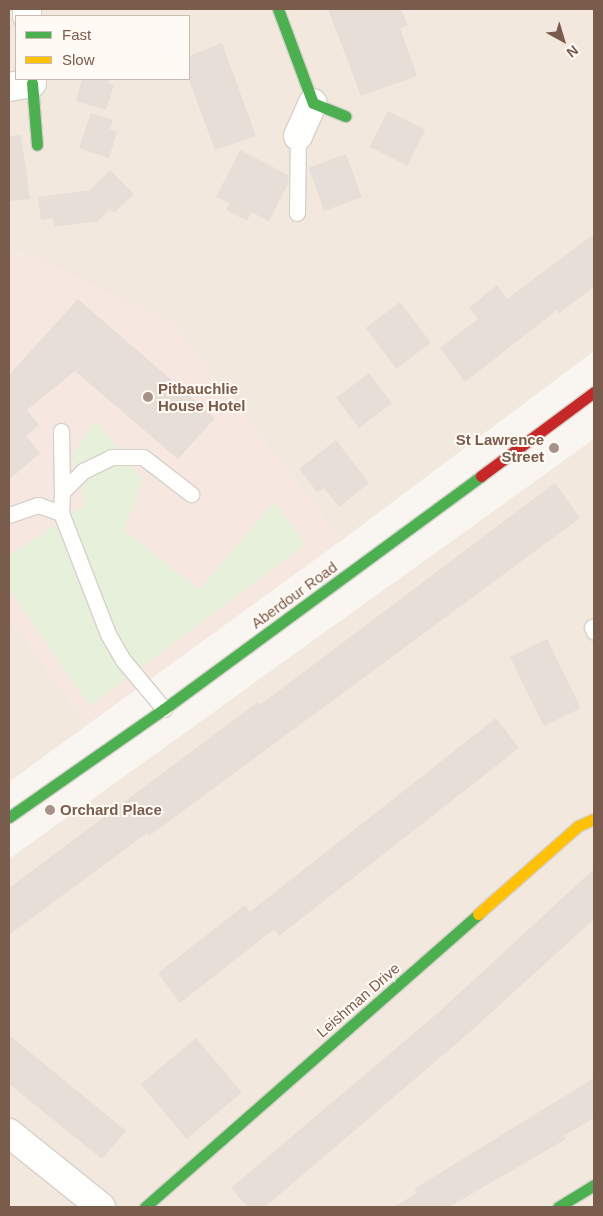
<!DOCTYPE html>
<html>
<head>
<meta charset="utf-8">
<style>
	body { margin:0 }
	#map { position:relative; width:603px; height:1216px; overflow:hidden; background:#f9f5f0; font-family:Helvetica,sans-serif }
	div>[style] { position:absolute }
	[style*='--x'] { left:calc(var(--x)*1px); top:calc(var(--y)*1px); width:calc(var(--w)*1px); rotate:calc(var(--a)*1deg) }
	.residential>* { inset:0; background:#f2e8de }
	.commercial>* { inset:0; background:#f6e8e1 }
	.green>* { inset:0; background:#e7f0db }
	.building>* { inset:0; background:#e6ded7; transform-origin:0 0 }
	.roads { filter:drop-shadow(1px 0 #d7d1cb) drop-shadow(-1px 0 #d7d1cb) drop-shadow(0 1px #d7d1cb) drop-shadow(0 -1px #d7d1cb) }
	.lane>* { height:15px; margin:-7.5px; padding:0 7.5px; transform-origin:7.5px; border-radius:7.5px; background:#fefefd }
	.street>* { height:28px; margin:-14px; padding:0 14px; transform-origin:14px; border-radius:14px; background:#fefefd }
	.fast>* { height:11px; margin:-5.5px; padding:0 5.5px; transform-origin:5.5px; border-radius:5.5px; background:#4caf50 }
	.slow>* { height:11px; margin:-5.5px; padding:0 5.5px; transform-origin:5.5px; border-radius:5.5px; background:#ffc107 }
	.jam>* { height:11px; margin:-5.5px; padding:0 5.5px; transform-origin:5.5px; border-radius:5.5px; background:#c62828 }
	.dots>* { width:14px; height:14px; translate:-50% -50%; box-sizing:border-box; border:2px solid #fffaf3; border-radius:50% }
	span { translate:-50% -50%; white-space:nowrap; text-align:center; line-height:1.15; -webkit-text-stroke:4px #fffaf3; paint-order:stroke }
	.poi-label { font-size:15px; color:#7a5c4d; font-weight:700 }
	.left { translate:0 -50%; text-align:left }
	.right { translate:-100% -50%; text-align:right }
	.street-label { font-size:15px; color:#7a5c4d }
	.frame { position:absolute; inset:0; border:10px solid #7a5c4d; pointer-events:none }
	.legend { position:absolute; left:15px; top:15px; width:175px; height:65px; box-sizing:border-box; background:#fffaf3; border:1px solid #cabbb1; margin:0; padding:6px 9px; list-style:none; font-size:15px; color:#7a5c4d }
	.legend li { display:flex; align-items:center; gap:10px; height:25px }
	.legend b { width:25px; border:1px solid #cabbb1 }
	.north { position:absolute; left:538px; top:15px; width:50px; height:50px; -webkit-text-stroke:4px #fffaf3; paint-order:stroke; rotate:141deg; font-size:14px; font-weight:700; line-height:20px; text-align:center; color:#7a5c4d }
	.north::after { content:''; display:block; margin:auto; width:18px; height:22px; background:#7a5c4d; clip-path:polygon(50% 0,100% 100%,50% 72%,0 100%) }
</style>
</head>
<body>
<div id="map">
	<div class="residential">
		<div style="clip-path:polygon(evenodd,9px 9px,594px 9px,594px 351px,342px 540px,174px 325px,21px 251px,9px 260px,9px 9px,16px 16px,189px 16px,189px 79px,16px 79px,16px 16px)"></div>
		<div style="clip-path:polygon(594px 439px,594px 1207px,9px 1207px,9px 859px)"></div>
		<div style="clip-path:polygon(9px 617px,87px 725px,9px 782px)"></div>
	</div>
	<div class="commercial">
		<div style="clip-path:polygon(21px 251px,174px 325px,342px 540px,87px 725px,9px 617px,9px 260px)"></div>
	</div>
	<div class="green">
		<div style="clip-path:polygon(96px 421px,143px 480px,124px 530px,199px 590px,274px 502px,306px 544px,90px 706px,9px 589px,9px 556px,85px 505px,72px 455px)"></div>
	</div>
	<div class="building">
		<div style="clip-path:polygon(328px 9px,401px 9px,408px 25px,400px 28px,417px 76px,361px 96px)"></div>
		<div style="clip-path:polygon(222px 43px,256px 136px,215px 150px,189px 80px,189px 56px)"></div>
		<div style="clip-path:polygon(82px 79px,109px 79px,108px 83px,114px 85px,106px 110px,76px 101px)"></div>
		<div style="left:388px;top:111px;width:42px;height:40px;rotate:27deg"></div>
		<div style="clip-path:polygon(91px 113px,113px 120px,110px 129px,117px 132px,109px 158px,79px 148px)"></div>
		<div style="clip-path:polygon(21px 135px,30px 199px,9px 201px,9px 136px)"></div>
		<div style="clip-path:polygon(240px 150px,288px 175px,288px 184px,269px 221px,251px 212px,247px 221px,226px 210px,229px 203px,216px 197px)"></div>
		<div style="left:346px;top:154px;width:46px;height:40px;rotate:70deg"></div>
		<div style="clip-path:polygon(110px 170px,134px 194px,114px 213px,110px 209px,98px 221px,54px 227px,53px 218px,41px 220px,38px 197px,90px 190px)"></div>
		<div style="clip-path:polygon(594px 234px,594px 287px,559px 313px,557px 310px,465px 382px,440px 348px,478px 319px,469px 308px,497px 285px,507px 299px)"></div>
		<div style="clip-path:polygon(78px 299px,215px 418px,178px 459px,75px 371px,27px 410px,39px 425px,26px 436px,40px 453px,9px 480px,9px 375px)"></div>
		<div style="left:400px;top:302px;width:51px;height:43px;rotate:53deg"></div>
		<div style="left:369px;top:373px;width:38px;height:41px;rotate:53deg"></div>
		<div style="clip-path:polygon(336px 440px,369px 483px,339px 507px,324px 488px,317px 492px,299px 469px)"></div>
		<div style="clip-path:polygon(555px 483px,580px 518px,149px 836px,147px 833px,9px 935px,9px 888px,258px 702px,260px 705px)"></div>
		<div style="left:547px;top:639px;width:77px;height:41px;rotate:64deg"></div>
		<div style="clip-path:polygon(496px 718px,519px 748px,279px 936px,274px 929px,180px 1003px,158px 973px,245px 905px,250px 912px)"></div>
		<div style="clip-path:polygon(594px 869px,594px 919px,471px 1031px,265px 1207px,247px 1207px,231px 1188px,439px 1012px)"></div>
		<div style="clip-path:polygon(9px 1035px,126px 1131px,102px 1159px,9px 1084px)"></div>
		<div style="left:196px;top:1038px;width:71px;height:72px;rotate:50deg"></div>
		<div style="clip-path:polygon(594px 1078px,594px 1118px,564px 1136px,566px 1139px,449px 1207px,394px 1207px,417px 1193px,414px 1189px)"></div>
	</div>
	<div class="roads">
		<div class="lane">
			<div style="--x:297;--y:213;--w:77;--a:-89.3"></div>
			<div style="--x:61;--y:431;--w:61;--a:89.1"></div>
			<div style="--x:9;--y:515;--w:31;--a:-19"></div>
			<div style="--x:38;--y:505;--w:24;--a:19"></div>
			<div style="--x:592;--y:627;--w:5;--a:68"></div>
			<div style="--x:164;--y:709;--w:64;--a:-129.9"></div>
			<div style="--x:123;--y:660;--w:30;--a:-120"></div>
			<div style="--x:108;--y:634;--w:130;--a:-111.2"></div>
			<div style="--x:61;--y:513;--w:21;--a:-87"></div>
			<div style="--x:62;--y:492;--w:30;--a:-45"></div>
			<div style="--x:83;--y:471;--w:32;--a:-26"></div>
			<div style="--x:112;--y:457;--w:31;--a:0"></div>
			<div style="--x:143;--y:457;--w:61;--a:37.6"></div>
		</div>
		<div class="street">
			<div style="--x:27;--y:9;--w:7;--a:90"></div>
			<div style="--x:9;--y:87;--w:23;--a:-10"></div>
			<div style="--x:32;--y:83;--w:4;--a:-90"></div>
			<div style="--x:298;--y:136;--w:36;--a:-66"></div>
			<div style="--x:9;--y:1133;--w:118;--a:38.8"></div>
		</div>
		<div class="fast">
			<div style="--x:278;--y:9;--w:100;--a:69.6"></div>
			<div style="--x:313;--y:103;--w:35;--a:22"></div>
			<div style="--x:32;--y:83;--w:62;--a:85.4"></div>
			<div style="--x:9;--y:817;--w:189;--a:-34.9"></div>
			<div style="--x:164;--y:709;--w:393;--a:-36.3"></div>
			<div style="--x:145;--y:1207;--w:444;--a:-41.3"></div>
			<div style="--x:558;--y:1207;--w:42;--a:-31.4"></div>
		</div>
		<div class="slow">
			<div style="--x:478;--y:914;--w:133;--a:-41.3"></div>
			<div style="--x:578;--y:826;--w:17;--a:-24"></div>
		</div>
		<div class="jam">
			<div style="--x:481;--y:476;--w:141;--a:-36.6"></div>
		</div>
	</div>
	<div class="dots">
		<div style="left:148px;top:397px;background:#a69286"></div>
		<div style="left:554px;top:448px;background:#a69286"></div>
		<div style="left:50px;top:810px;background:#a69286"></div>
	</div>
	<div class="poi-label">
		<span class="left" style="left:158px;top:397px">Pitbauchlie<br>House Hotel</span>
		<span class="right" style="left:544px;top:448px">St Lawrence<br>Street</span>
		<span class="left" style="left:60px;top:810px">Orchard Place</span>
	</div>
	<div class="street-label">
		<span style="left:294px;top:595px;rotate:-36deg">Aberdour Road</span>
		<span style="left:358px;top:1000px;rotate:-41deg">Leishman Drive</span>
	</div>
	<div class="frame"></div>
	<ul class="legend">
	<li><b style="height:6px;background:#4caf50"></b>Fast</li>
	<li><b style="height:6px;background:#ffc107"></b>Slow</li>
	</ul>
	<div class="north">N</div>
</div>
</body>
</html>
